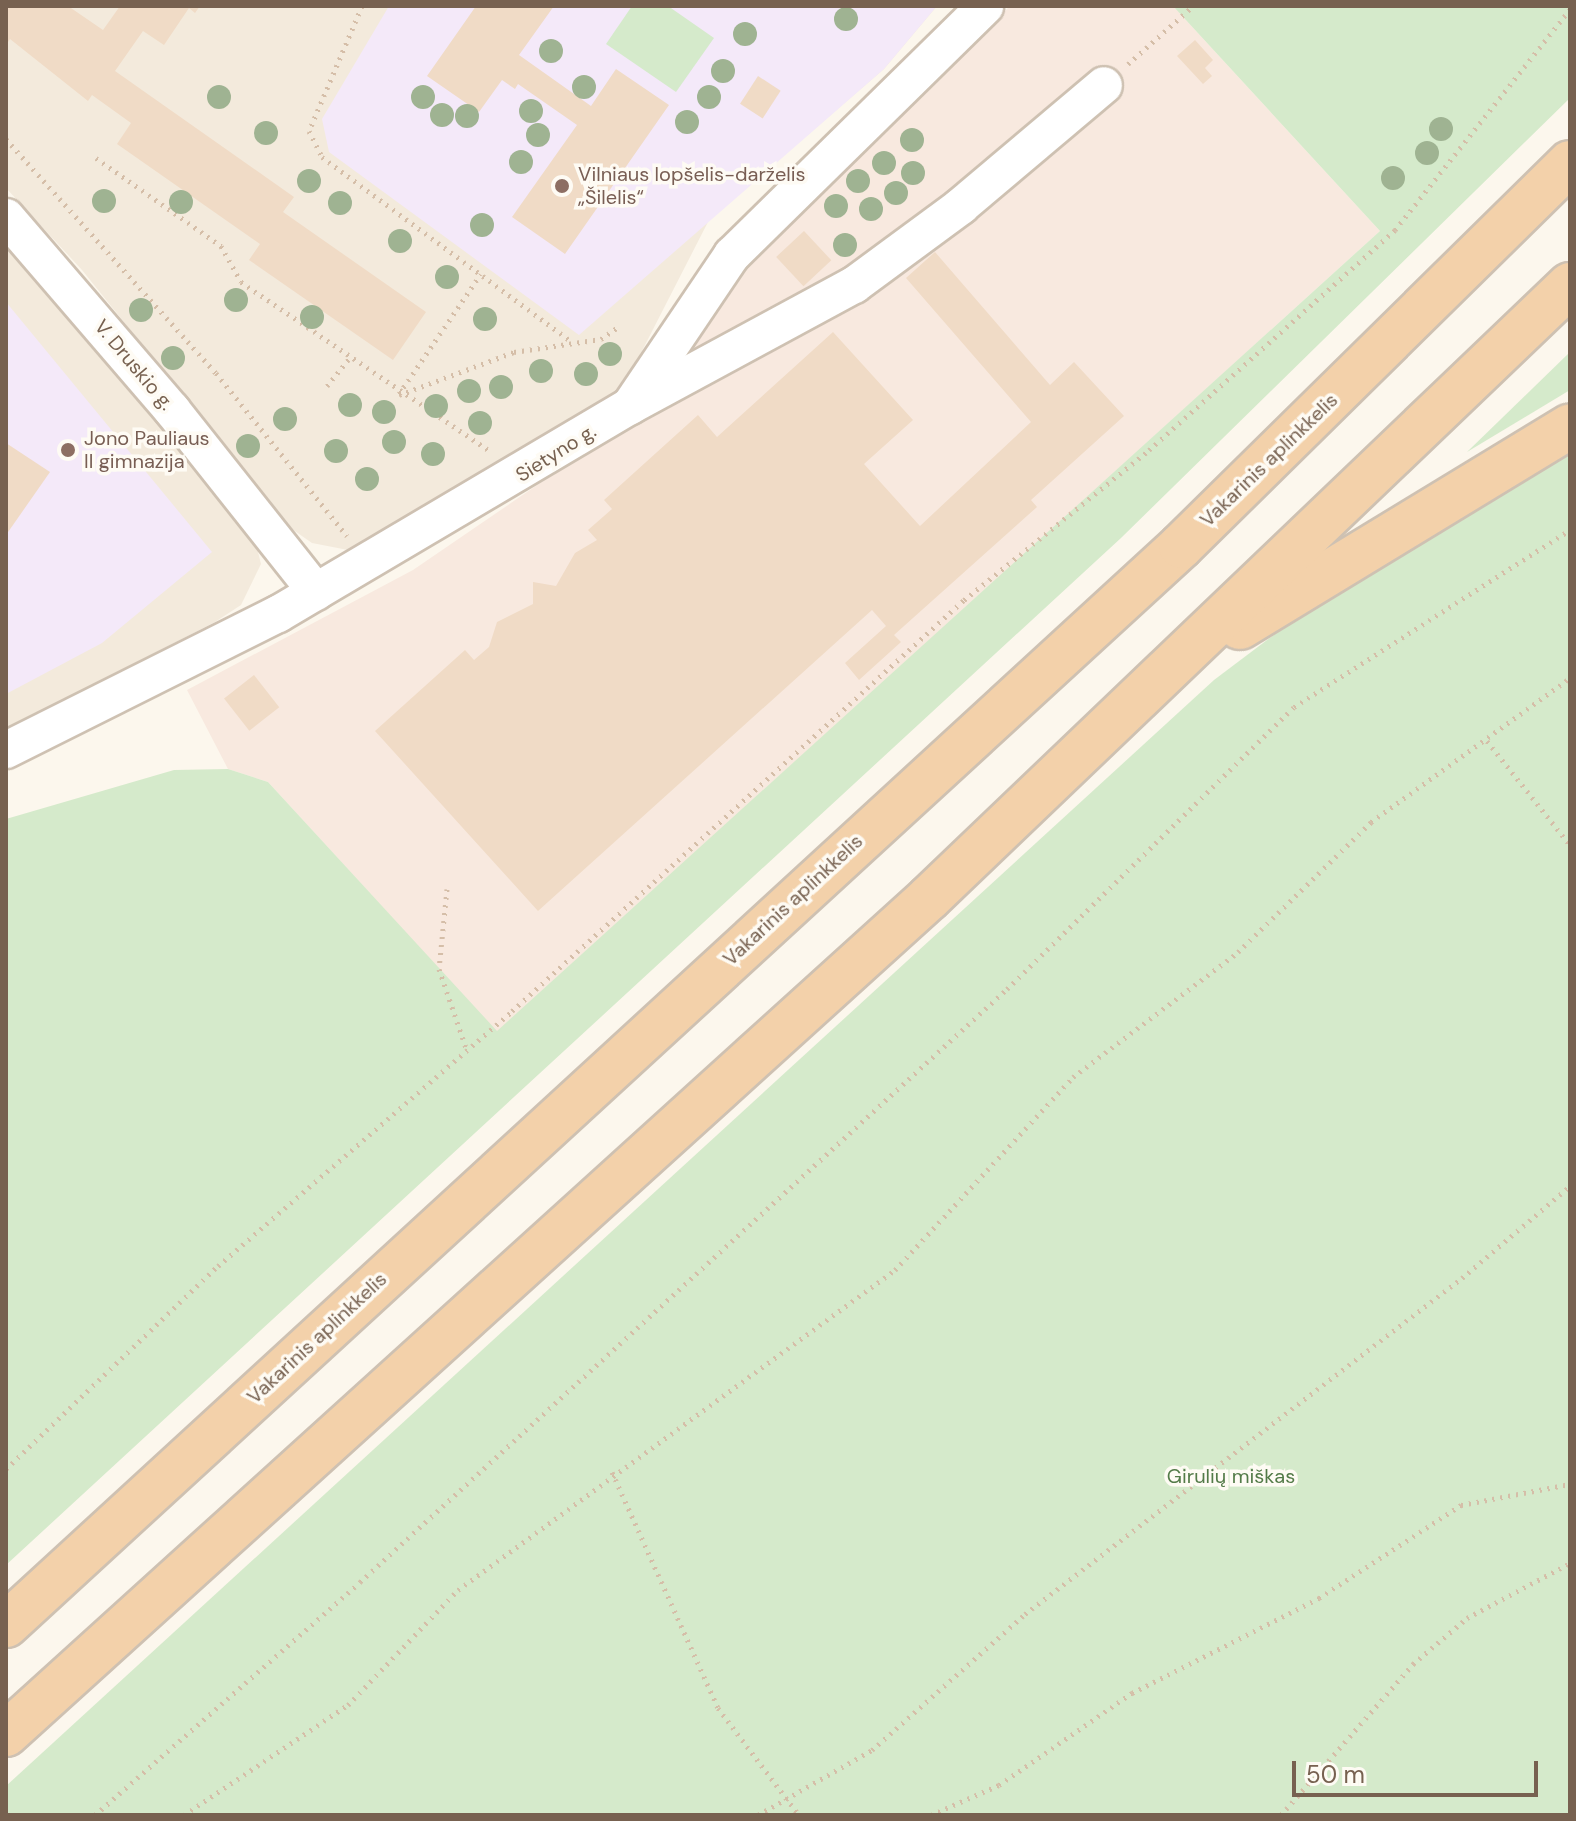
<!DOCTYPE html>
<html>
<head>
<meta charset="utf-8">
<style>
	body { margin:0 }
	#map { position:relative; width:1576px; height:1821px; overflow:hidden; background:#fcf7ed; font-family:"DM Sans",sans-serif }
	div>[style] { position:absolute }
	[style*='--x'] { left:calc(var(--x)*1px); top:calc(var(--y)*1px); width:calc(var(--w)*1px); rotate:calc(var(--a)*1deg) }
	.residential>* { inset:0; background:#f3eadc }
	.commercial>* { inset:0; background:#f8e9df }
	.education>* { inset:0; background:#f4e9f9 }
	.green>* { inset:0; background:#d5eacb }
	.building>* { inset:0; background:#f0dbc6; transform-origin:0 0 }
	.path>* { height:5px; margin-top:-2.5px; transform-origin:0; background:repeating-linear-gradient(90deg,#d5bea8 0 2px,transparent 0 8px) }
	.roads { filter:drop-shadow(2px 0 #cec1b2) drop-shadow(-2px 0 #cec1b2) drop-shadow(0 2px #cec1b2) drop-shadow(0 -2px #cec1b2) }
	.minor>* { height:36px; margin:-18px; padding:0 18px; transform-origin:18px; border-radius:18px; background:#fff }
	.trunk>* { height:44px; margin:-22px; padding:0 22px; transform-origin:22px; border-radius:22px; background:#f3d1aa }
	.trees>* { width:24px; height:24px; margin:-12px; border-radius:50%; background:#9fb392 }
	.dots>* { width:22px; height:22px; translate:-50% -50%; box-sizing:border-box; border:4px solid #fefbf4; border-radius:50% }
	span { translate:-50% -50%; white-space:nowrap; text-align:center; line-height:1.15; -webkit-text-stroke:7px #fefbf4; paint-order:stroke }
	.education-label { font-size:20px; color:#785e54 }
	.left { translate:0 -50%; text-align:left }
	.street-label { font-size:20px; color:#776150 }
	.park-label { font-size:20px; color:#537b48 }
	.frame { position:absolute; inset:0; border:8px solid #776150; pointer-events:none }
	.scale { position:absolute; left:1292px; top:1761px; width:246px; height:36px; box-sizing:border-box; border:4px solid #776150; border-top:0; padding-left:10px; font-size:24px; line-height:28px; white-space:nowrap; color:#776150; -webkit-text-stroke:6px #fefbf4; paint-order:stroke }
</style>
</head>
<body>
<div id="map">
	<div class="residential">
		<div style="clip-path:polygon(6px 6px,937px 6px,884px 69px,709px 220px,624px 386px,363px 547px,348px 550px,312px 543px,289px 527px,82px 270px,6px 188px)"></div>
		<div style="clip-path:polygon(6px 243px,124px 373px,256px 544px,261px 564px,241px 605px,215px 622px,6px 729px)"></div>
	</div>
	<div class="commercial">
		<div style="clip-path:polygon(1010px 6px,1173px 6px,1380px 231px,497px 1032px,268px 782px,228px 769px,187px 690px,413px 570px,628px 423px,708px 308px,759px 251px)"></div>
	</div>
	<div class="education">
		<div style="clip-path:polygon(389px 6px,937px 6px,884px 69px,579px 335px,329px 152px,322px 119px)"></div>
		<div style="clip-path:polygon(6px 302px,212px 552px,102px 643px,6px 694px)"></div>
	</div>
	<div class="green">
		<div style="clip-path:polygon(632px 6px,668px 6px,714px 38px,676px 92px,606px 44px)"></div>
		<div style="clip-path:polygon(1173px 6px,1570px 6px,1570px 98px,1121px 538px,6px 1565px,6px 819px,174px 770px,228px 769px,268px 782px,497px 1031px,1380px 231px)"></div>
		<div style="clip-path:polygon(1570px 352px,1570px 390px,1467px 452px)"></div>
		<div style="clip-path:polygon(1570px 438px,1570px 1815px,6px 1815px,6px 1786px,1214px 680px,1327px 595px)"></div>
	</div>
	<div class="building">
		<div style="clip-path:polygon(6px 6px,68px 6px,103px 30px,120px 6px,200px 6px,195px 13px,189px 8px,164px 45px,143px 31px,115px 71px,294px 197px,283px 212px,426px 312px,393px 360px,249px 260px,260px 244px,117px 144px,131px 123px,92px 95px,88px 101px,10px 39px,6px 45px)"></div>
		<div style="clip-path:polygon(476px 6px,554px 6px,519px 55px,591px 106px,616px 69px,669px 105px,565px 254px,512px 217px,577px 125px,518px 84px,515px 89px,502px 80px,479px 112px,427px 76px)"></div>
		<div style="clip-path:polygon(1195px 40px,1213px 60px,1205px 68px,1212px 76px,1203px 84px,1177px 56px)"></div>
		<div style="left:758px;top:76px;width:27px;height:33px;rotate:33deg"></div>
		<div style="left:804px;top:231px;width:40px;height:38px;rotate:47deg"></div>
		<div style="clip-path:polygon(935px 252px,1050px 385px,1074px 362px,1124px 416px,1031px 500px,1037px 507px,894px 635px,901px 642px,859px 680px,845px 663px,886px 626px,872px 610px,538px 911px,375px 731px,465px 650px,474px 660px,489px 647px,497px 622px,533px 604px,533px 582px,556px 586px,575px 553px,597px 540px,588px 530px,612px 509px,604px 500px,698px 415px,717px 437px,833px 332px,913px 420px,864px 464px,920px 526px,1031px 422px,906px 278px)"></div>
		<div style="clip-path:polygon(6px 443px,50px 472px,6px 535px)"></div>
		<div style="left:254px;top:675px;width:41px;height:38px;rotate:52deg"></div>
	</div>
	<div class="path">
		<div style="--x:362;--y:6;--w:136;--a:113"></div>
		<div style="--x:309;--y:131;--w:29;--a:63"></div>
		<div style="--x:322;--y:157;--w:311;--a:36.5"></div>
		<div style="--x:1128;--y:64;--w:87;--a:-41.7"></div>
		<div style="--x:6;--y:139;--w:314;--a:48.1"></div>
		<div style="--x:216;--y:373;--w:209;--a:51.2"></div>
		<div style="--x:96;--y:158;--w:153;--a:35.1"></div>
		<div style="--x:221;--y:246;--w:41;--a:60.9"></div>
		<div style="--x:241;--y:282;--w:301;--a:34.2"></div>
		<div style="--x:327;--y:386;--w:35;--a:-51"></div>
		<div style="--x:399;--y:394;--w:145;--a:-55.7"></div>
		<div style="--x:399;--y:395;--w:123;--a:-20.5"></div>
		<div style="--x:514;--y:352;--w:88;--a:-8.5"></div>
		<div style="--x:601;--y:339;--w:19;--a:-35"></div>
		<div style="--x:1487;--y:741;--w:133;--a:51.4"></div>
		<div style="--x:447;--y:889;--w:80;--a:95.7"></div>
		<div style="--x:439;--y:969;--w:87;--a:71.1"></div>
		<div style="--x:6;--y:1469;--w:294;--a:-43.8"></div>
		<div style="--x:218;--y:1266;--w:389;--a:-40.9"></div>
		<div style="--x:512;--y:1011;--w:611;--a:-42.28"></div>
		<div style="--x:964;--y:600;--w:238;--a:-39"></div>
		<div style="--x:1149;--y:450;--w:330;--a:-41.8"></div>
		<div style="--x:1395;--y:230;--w:282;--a:-51.6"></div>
		<div style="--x:612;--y:1472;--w:259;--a:65.8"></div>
		<div style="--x:718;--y:1708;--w:134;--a:52.9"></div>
		<div style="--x:95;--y:1815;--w:353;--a:-41.3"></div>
		<div style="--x:360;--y:1582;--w:878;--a:-42.51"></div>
		<div style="--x:1007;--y:989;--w:402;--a:-44.5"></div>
		<div style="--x:1294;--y:707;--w:328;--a:-32.7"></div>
		<div style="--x:184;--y:1815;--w:197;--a:-33.9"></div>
		<div style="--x:348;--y:1705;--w:159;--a:-46.3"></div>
		<div style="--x:458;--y:1590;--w:542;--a:-36.21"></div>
		<div style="--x:895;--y:1270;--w:263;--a:-47.3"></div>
		<div style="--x:1073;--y:1077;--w:207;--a:-37.1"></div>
		<div style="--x:1238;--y:952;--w:186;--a:-44.3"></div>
		<div style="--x:1371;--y:822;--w:246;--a:-35.9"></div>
		<div style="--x:758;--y:1815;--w:131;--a:-29.7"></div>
		<div style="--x:872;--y:1750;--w:205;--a:-41.6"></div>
		<div style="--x:1025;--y:1614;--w:551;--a:-37.56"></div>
		<div style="--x:1462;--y:1278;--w:142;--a:-40.4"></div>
		<div style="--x:931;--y:1815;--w:74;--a:-23.8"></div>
		<div style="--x:999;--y:1785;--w:162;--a:-34.7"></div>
		<div style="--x:1132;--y:1693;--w:210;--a:-26.9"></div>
		<div style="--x:1319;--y:1598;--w:170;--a:-33.2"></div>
		<div style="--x:1461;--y:1505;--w:111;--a:-10.9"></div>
		<div style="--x:1281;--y:1815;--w:201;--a:-48.8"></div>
		<div style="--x:1413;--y:1664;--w:71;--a:-40.4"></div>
		<div style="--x:1467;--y:1618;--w:117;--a:-28.1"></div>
	</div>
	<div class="roads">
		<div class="minor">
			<div style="--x:6;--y:217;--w:255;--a:49.3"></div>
			<div style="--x:172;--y:410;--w:232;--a:51.6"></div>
			<div style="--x:630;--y:406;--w:255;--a:-28.4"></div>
			<div style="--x:854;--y:285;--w:133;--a:-36.4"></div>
			<div style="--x:961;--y:206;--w:187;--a:-40.2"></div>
			<div style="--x:6;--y:750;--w:304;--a:-26.6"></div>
			<div style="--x:278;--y:614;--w:409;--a:-30.6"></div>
			<div style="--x:630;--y:406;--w:182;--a:-56"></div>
			<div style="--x:732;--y:255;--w:355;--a:-44.5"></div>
		</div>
		<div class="trunk">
			<div style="--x:1240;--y:627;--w:386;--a:-31.3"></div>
			<div style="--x:6;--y:1625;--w:1595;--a:-42.56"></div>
			<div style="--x:1181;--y:546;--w:546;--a:-44.55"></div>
			<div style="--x:6;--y:1734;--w:1245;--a:-42.17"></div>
			<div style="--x:929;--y:898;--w:887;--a:-43.72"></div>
		</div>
	</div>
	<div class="trees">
		<div style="left:846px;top:19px"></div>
		<div style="left:745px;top:34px"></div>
		<div style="left:551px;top:51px"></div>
		<div style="left:723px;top:71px"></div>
		<div style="left:584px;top:87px"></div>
		<div style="left:219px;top:97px"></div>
		<div style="left:423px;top:97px"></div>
		<div style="left:709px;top:97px"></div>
		<div style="left:531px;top:111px"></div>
		<div style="left:442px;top:115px"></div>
		<div style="left:467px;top:116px"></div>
		<div style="left:687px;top:122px"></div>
		<div style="left:1441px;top:129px"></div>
		<div style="left:266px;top:133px"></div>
		<div style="left:538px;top:135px"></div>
		<div style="left:912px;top:140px"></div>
		<div style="left:1427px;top:153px"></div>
		<div style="left:521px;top:162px"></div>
		<div style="left:884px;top:163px"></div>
		<div style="left:913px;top:173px"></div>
		<div style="left:1393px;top:178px"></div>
		<div style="left:309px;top:181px"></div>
		<div style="left:858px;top:181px"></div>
		<div style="left:896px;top:193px"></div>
		<div style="left:104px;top:201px"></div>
		<div style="left:181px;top:202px"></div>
		<div style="left:340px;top:203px"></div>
		<div style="left:836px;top:206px"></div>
		<div style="left:871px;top:209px"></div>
		<div style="left:482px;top:225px"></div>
		<div style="left:400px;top:241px"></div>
		<div style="left:845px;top:245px"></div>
		<div style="left:447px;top:277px"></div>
		<div style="left:236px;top:300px"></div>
		<div style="left:141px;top:310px"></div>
		<div style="left:312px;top:317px"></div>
		<div style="left:485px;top:319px"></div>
		<div style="left:610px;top:354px"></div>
		<div style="left:173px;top:358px"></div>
		<div style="left:541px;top:371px"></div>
		<div style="left:586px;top:374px"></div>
		<div style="left:501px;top:387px"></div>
		<div style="left:469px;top:391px"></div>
		<div style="left:350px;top:405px"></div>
		<div style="left:436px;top:406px"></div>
		<div style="left:384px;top:412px"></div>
		<div style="left:285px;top:419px"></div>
		<div style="left:480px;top:423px"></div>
		<div style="left:394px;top:442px"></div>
		<div style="left:248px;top:446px"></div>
		<div style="left:336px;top:451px"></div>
		<div style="left:433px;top:454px"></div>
		<div style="left:367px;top:479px"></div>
	</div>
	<div class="dots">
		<div style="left:562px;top:186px;background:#8d6e63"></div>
		<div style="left:68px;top:450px;background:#8d6e63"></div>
	</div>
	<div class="education-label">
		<span class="left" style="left:578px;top:186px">Vilniaus lopšelis-darželis<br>„Šilelis“</span>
		<span class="left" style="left:84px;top:450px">Jono Pauliaus<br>II gimnazija</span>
	</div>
	<div class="street-label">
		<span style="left:134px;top:365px;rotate:50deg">V. Druskio g.</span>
		<span style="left:556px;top:453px;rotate:-32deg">Sietyno g.</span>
		<span style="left:1269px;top:460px;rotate:-44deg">Vakarinis aplinkkelis</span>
		<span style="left:793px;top:900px;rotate:-43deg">Vakarinis aplinkkelis</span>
		<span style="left:317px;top:1338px;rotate:-43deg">Vakarinis aplinkkelis</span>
	</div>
	<div class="park-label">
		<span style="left:1231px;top:1476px">Girulių miškas</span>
	</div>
	<div class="frame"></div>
	<div class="scale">50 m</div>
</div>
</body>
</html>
